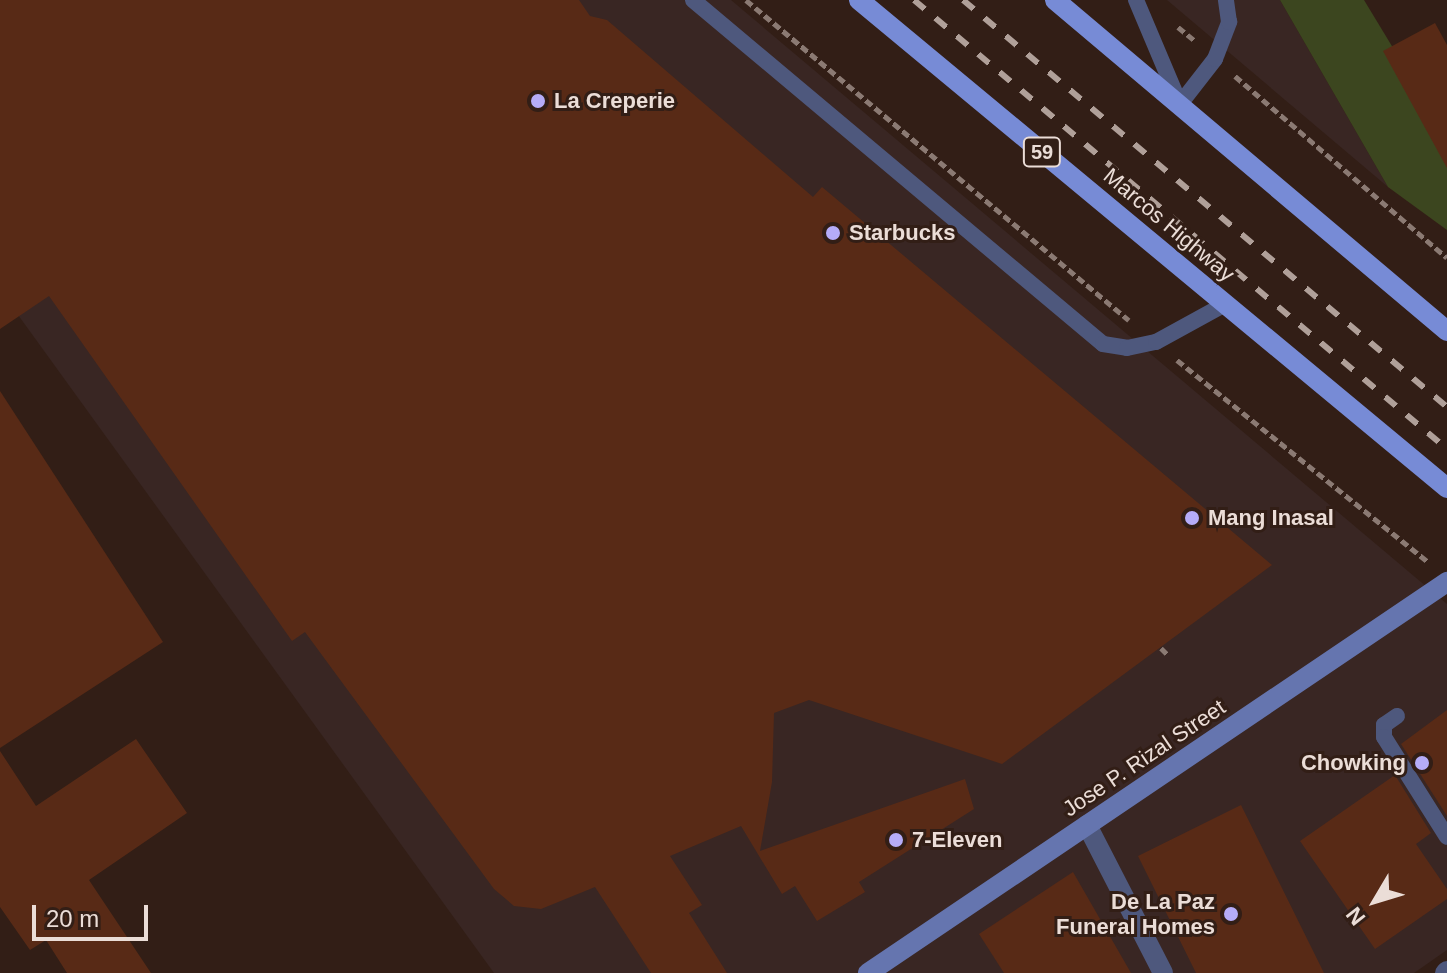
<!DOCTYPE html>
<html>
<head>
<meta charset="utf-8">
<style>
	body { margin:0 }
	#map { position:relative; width:1447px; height:973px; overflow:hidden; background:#321e16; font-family:Helvetica,sans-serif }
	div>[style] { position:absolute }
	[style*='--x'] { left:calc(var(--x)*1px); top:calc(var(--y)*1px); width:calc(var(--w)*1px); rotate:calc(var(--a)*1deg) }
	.commercial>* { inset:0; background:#392623 }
	.green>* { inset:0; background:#3c461f }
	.building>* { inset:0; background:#582a16 }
	.path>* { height:5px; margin-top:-2.5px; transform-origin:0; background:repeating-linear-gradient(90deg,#8b7a73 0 8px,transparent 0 12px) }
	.lane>* { height:16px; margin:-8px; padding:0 8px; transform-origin:8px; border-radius:8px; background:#4e587d }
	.street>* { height:20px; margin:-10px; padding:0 10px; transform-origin:10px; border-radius:10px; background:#4e587d }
	.secondary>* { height:20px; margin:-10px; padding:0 10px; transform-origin:10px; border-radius:10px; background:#6575af }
	.primary>* { height:20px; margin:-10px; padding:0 10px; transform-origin:10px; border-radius:10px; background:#778bd6 }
	.rail>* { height:6px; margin-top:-3px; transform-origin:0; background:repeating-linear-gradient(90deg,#b0a099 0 14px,transparent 0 28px) }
	.dots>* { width:22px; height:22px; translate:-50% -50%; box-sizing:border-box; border:4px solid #321e16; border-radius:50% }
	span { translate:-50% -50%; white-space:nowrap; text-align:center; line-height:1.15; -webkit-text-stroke:6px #321e16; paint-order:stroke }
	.shield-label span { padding:2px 6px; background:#321e16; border:2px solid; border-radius:6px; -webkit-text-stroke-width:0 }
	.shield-label { font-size:20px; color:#ebddd7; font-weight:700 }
	.poi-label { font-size:22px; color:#ebddd7; font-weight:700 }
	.left { translate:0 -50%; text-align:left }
	.right { translate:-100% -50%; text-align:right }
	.street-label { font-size:22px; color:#ebddd7 }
	.north { position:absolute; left:1335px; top:861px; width:80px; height:80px; -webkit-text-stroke:6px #321e16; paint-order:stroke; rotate:232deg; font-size:22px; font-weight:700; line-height:32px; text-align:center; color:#ebddd7 }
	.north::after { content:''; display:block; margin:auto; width:28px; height:36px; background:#ebddd7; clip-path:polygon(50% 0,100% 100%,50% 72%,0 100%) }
	.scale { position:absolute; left:32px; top:905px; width:116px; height:36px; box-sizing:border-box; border:4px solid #ebddd7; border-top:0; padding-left:10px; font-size:24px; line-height:28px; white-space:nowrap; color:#ebddd7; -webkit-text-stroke:6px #321e16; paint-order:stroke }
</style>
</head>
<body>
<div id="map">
	<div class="commercial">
		<div style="clip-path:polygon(0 0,731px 0,1447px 604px,1447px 950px,1414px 973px,494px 973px,0 290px)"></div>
		<div style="clip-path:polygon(1167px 0,1280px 0,1388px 187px)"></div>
	</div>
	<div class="green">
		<div style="clip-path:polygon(1280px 0,1364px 0,1447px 137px,1447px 230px,1388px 187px)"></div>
	</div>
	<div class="building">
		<div style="clip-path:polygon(0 0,579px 0,590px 16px,607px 20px,813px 197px,822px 187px,1272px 565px,1002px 764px,809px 700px,774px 713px,772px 782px,760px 851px,965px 779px,974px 809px,859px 882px,865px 892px,817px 921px,795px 886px,782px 894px,741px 826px,670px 856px,702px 905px,689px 913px,727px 973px,651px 973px,595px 887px,541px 909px,514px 906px,494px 889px,305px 632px,292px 641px,49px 296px,0 329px)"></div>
		<div style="clip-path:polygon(1435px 23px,1447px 45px,1447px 168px,1383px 51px)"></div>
		<div style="clip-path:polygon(0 391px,163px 642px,0 748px)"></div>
		<div style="clip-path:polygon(1447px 710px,1447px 816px,1401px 744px)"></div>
		<div style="clip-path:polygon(136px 739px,187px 813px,89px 880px,151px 973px,67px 973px,46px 940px,30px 950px,0 907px,0 751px,36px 806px)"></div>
		<div style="clip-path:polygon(1395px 775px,1431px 833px,1416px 844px,1447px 889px,1447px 899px,1375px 949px,1300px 841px)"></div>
		<div style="clip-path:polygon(1241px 805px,1277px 878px,1324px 973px,1196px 973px,1138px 856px)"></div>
		<div style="clip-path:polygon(1073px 872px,1131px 973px,1004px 973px,979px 934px)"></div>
	</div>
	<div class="path">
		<div style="--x:746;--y:0;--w:499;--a:39.9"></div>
		<div style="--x:1178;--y:27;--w:22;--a:39"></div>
		<div style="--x:1235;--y:76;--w:279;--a:40.6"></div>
		<div style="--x:1177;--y:360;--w:322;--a:38.8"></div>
		<div style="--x:1161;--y:648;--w:11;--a:45"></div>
	</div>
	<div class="lane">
		<div style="--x:693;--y:0;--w:535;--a:40"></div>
		<div style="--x:1103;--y:344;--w:24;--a:9"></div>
		<div style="--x:1127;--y:348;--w:30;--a:-12"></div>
		<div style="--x:1156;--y:342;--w:79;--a:-28.8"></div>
		<div style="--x:1136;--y:0;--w:113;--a:67.1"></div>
		<div style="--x:1180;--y:104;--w:57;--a:-52.1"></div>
		<div style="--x:1215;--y:59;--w:40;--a:-69"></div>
		<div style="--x:1229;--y:22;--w:22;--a:-98"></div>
		<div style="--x:1397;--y:716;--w:16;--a:145"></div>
		<div style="--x:1384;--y:725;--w:12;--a:90"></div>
		<div style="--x:1384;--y:737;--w:118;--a:57.8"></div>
	</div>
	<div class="street">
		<div style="--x:1087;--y:825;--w:166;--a:62.8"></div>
		<div style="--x:1445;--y:973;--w:3;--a:-45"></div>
	</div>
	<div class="secondary">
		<div style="--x:868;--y:973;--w:699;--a:-34.03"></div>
	</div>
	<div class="primary">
		<div style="--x:859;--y:0;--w:764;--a:39.69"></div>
		<div style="--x:1055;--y:0;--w:513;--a:40.18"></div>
	</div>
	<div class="rail">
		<div style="--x:914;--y:0;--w:697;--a:40.11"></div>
		<div style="--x:963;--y:0;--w:632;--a:40.06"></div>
	</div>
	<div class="dots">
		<div style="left:538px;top:101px;background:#b5acf8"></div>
		<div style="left:833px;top:233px;background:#b5acf8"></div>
		<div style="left:1192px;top:518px;background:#b5acf8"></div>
		<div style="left:1422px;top:763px;background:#b5acf8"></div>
		<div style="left:896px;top:840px;background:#b5acf8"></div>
		<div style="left:1231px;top:914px;background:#b5acf8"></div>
	</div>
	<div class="shield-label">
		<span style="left:1042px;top:152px">59</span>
	</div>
	<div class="poi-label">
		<span class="left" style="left:554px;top:101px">La Creperie</span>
		<span class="left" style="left:849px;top:233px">Starbucks</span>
		<span class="left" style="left:1208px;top:518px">Mang Inasal</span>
		<span class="right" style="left:1406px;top:763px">Chowking</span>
		<span class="left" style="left:912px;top:840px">7-Eleven</span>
		<span class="right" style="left:1215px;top:914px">De La Paz<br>Funeral Homes</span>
	</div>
	<div class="street-label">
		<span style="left:1169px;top:225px;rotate:40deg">Marcos Highway</span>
		<span style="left:1144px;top:758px;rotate:-34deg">Jose P. Rizal Street</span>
	</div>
	<div class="north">N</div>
	<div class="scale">20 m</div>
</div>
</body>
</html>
